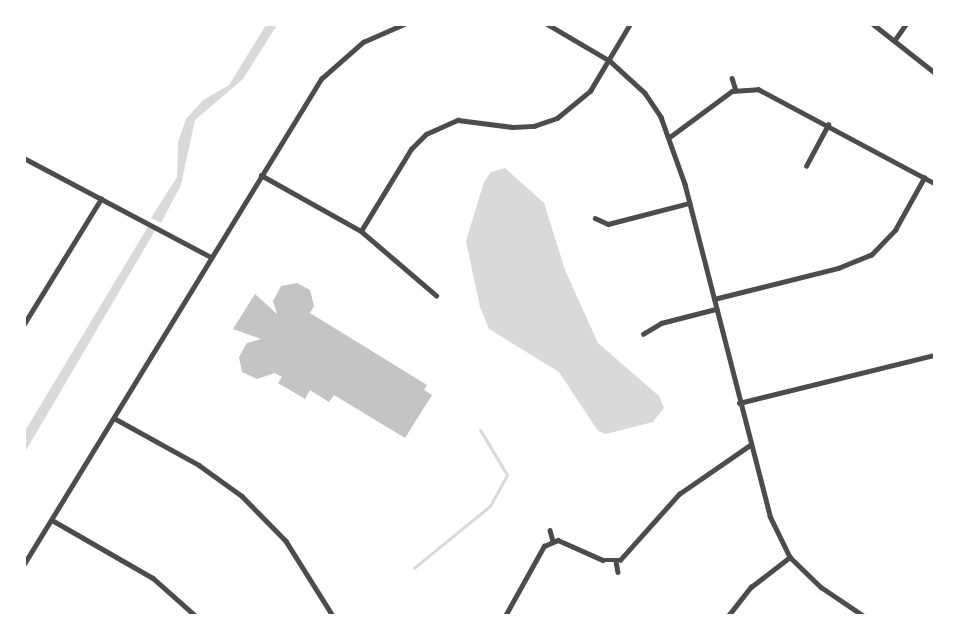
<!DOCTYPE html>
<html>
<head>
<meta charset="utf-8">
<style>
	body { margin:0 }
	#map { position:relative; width:959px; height:640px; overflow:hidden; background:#fff; font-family:"Public Sans",sans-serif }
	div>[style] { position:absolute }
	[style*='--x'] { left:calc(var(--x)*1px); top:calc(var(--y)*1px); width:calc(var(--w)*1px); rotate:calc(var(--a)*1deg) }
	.water>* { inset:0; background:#d9d9d9 }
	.stream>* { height:2.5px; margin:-1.25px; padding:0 1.25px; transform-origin:1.25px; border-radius:1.25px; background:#d9d9d9 }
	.building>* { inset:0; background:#c4c4c4 }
	.minor>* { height:4.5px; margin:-2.25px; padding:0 2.25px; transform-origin:2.25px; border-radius:2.25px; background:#4c4c4c }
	span { translate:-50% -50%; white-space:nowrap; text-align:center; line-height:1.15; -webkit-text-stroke:7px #fff; paint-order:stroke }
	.frame { position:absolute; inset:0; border:26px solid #fff; pointer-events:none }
</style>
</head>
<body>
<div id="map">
	<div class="water">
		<div style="clip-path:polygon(266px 25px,277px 25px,243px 79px,195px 120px,181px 185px,161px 223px,151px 218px,177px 177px,178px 142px,186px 119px,203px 100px,229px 85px)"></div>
		<div style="clip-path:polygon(505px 168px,544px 203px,565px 270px,598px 343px,659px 396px,664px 408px,653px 422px,606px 434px,598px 431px,559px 372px,489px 329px,480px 307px,466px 241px,484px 182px,491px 172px)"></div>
		<div style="clip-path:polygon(149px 225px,156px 229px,25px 452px,25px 431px)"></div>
	</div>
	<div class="stream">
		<div style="--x:414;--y:568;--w:98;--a:-39.2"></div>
		<div style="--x:490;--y:506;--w:35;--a:-61"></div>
		<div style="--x:507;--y:475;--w:52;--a:-121"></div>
	</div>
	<div class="building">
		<div style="clip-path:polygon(297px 283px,310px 290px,314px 306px,310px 313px,427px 385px,424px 390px,432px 395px,405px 438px,334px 395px,329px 402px,310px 390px,305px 399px,278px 383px,282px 377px,275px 373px,257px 379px,242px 372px,239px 357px,247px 343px,261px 339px,233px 329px,255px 294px,277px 314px,273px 301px,281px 286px)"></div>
	</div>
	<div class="minor">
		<div style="--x:547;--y:24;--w:73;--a:30.4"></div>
		<div style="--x:610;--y:61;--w:47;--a:42.4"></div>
		<div style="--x:645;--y:93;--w:29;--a:56"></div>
		<div style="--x:661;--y:117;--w:71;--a:70.3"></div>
		<div style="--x:685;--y:184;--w:343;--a:75.6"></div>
		<div style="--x:770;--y:516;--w:46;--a:64"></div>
		<div style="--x:790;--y:557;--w:43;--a:44.1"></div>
		<div style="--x:821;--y:587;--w:52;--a:34"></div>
		<div style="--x:873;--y:24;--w:78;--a:38.2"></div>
		<div style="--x:894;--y:41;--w:21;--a:-55"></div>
		<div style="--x:732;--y:78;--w:13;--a:72"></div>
		<div style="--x:671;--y:136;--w:76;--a:-36.4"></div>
		<div style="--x:732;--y:91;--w:26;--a:-4"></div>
		<div style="--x:758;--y:89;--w:200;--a:28.1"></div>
		<div style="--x:24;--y:158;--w:212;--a:27.9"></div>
		<div style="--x:806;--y:166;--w:47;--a:-61.8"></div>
		<div style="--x:261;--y:175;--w:115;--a:29.2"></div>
		<div style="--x:361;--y:231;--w:99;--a:40.5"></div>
		<div style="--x:595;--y:218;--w:14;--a:25"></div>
		<div style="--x:608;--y:224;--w:84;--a:-14.5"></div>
		<div style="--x:361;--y:231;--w:96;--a:-58.6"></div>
		<div style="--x:411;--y:149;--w:21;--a:-45"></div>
		<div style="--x:426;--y:134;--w:35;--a:-24"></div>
		<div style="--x:458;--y:120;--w:55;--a:7.3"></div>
		<div style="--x:513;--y:127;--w:21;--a:-3"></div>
		<div style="--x:534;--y:126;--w:24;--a:-19"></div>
		<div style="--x:557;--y:118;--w:43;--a:-39.3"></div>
		<div style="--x:590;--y:91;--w:78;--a:-59.2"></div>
		<div style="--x:714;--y:299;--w:128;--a:-14"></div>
		<div style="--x:838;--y:268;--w:35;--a:-22"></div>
		<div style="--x:871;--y:255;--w:35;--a:-46"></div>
		<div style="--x:895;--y:230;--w:60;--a:-60.9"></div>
		<div style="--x:24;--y:324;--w:147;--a:-58.4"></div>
		<div style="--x:643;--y:334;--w:21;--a:-31"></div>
		<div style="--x:661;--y:323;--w:57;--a:-14.3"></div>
		<div style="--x:739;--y:403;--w:201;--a:-13.8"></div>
		<div style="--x:114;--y:418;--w:97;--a:28.9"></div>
		<div style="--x:199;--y:465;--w:53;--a:35.8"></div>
		<div style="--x:242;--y:496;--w:63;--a:45.6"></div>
		<div style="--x:286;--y:541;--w:89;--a:57.9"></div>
		<div style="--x:52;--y:520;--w:116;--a:29.9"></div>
		<div style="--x:153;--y:578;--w:57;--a:41.5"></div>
		<div style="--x:550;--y:530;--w:11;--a:75"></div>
		<div style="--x:616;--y:561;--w:11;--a:80"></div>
		<div style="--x:24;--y:564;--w:569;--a:-58.52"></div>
		<div style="--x:321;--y:79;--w:56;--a:-41.4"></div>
		<div style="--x:363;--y:42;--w:45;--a:-23.7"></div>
		<div style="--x:505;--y:616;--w:80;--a:-60.9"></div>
		<div style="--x:544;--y:546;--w:15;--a:-23"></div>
		<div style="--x:558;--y:540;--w:49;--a:24"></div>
		<div style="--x:603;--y:560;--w:17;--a:0"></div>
		<div style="--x:620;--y:560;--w:89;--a:-48.2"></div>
		<div style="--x:679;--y:494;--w:86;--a:-34.6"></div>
		<div style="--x:728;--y:616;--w:37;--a:-52"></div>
		<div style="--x:751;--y:587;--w:49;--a:-37.6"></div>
	</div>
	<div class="frame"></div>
</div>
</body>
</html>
